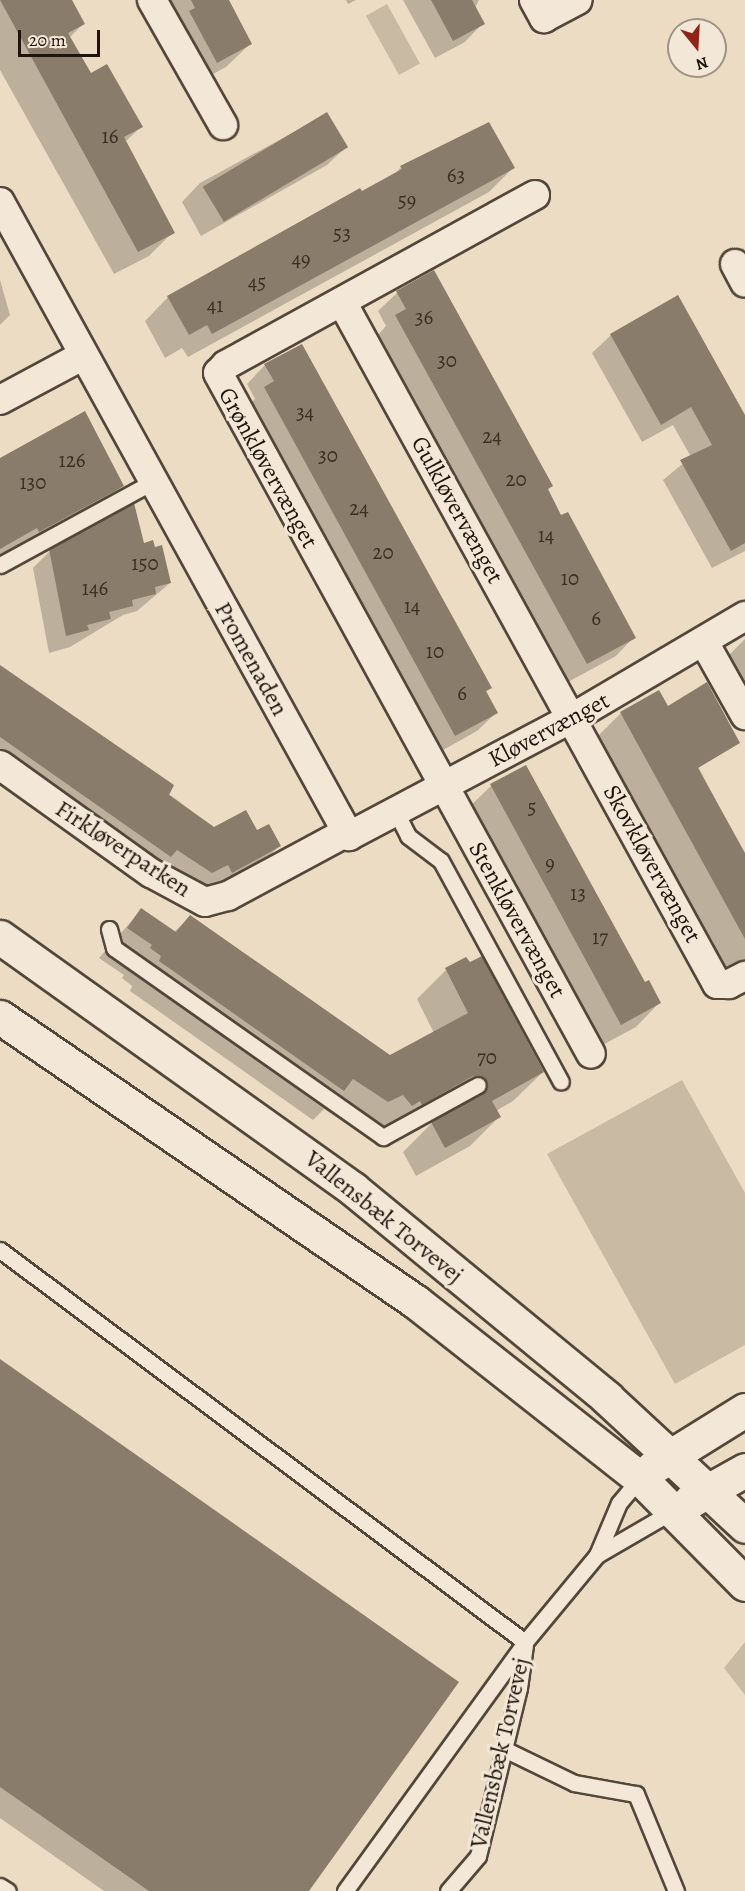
<!DOCTYPE html>
<html>
<head>
<meta charset="utf-8">
<style>
	body { margin:0 }
	#map { position:relative; width:745px; height:1891px; overflow:hidden; background:#ecdcc3; font-family:Alegreya,serif }
	div>[style] { position:absolute }
	[style*='--x'] { left:calc(var(--x)*1px); top:calc(var(--y)*1px); width:calc(var(--w)*1px); rotate:calc(var(--a)*1deg) }
	.green>* { inset:0; background:#c9baa4; transform-origin:0 0 }
	.shadow>* { inset:0; background:#0003 }
	.building>* { inset:0; background:#8a7c6b; transform-origin:0 0 }
	.roads { filter:drop-shadow(2px 0 #52473a) drop-shadow(-2px 0 #52473a) drop-shadow(0 2px #52473a) drop-shadow(0 -2px #52473a) }
	.lane>* { height:15px; margin:-7.5px; padding:0 7.5px; transform-origin:7.5px; border-radius:7.5px; background:#f3e8d8 }
	.street>* { height:28px; margin:-14px; padding:0 14px; transform-origin:14px; border-radius:14px; background:#f3e8d8 }
	.secondary>* { height:33px; margin:-16.5px; padding:0 16.5px; transform-origin:16.5px; border-radius:16.5px; background:#f3e8d8 }
	span { translate:-50% -50%; white-space:nowrap; text-align:center; line-height:1.15; -webkit-text-stroke:6px #f3e8d8; paint-order:stroke }
	.number-label { font-size:21px; color:#3a2f24 }
	.number-label span { -webkit-text-stroke-width:0 }
	.street-label { font-size:24px; color:#1f150c }
	.north { position:absolute; left:667px; top:18px; width:60px; height:60px; box-sizing:border-box; background:#f3e8d8; border:2px solid #9e9486; border-radius:50%; rotate:162deg; font-size:16px; font-weight:700; line-height:24px; text-align:center; color:#1f150c }
	.north::after { content:''; display:block; margin:auto; width:21px; height:27px; background:#8f2418; clip-path:polygon(50% 0,100% 100%,50% 72%,0 100%) }
	.scale { position:absolute; left:18px; top:30px; width:82px; height:27px; box-sizing:border-box; border:3px solid #1f150c; border-top:0; padding-left:8px; font-size:18px; line-height:21px; white-space:nowrap; color:#1f150c; -webkit-text-stroke:4px #f3e8d8; paint-order:stroke }
</style>
</head>
<body>
<div id="map">
	<div class="green">
		<div style="left:387px;top:4px;width:68px;height:24px;rotate:61deg"></div>
		<div style="clip-path:polygon(682px 1080px,745px 1193px,745px 1345px,675px 1384px,547px 1154px)"></div>
		<div style="clip-path:polygon(745px 1642px,745px 1695px,724px 1668px)"></div>
	</div>
	<div class="shadow">
		<div style="clip-path:polygon(0 0,71px 0,84px 23px,69px 38px,90px 75px,141px 127px,125px 142px,173px 232px,149px 256px,114px 274px,0 70px)"></div>
		<div style="clip-path:polygon(145px 0,226px 0,250px 44px,226px 67px,193px 85px)"></div>
		<div style="clip-path:polygon(346px 0,356px 0,348px 4px)"></div>
		<div style="clip-path:polygon(403px 0,479px 0,475px 8px,483px 23px,465px 42px,435px 58px)"></div>
		<div style="clip-path:polygon(327px 114px,346px 147px,327px 165px,201px 236px,182px 202px,200px 183px)"></div>
		<div style="clip-path:polygon(401px 167px,513px 168px,489px 192px,188px 357px,182px 348px,165px 358px,145px 321px,168px 297px,393px 176px)"></div>
		<div style="clip-path:polygon(433px 272px,560px 517px,634px 637px,616px 656px,568px 682px,378px 335px,386px 326px,378px 311px,397px 293px)"></div>
		<div style="clip-path:polygon(0 280px,10px 315px,0 325px)"></div>
		<div style="clip-path:polygon(611px 335px,745px 420px,745px 551px,712px 568px,663px 480px,691px 457px,673px 425px,642px 442px,592px 353px)"></div>
		<div style="clip-path:polygon(301px 346px,490px 688px,485px 693px,496px 713px,477px 731px,436px 754px,246px 407px,255px 399px,247px 384px,265px 365px)"></div>
		<div style="clip-path:polygon(85px 413px,122px 486px,104px 504px,0 557px,0 460px)"></div>
		<div style="clip-path:polygon(143px 544px,170px 583px,137px 611px,123px 615px,70px 647px,49px 653px,33px 568px,50px 551px)"></div>
		<div style="clip-path:polygon(745px 639px,745px 691px,727px 657px)"></div>
		<div style="clip-path:polygon(0 666px,214px 828px,256px 832px,279px 846px,255px 870px,208px 896px,0 777px)"></div>
		<div style="clip-path:polygon(659px 692px,745px 856px,745px 964px,728px 974px,597px 737px,621px 713px)"></div>
		<div style="clip-path:polygon(525px 767px,644px 984px,659px 1003px,636px 1027px,597px 1048px,467px 809px,491px 786px)"></div>
		<div style="clip-path:polygon(141px 910px,174px 932px,190px 917px,390px 1057px,434px 1033px,417px 999px,446px 970px,543px 1072px,513px 1101px,496px 1111px,499px 1117px,470px 1146px,416px 1176px,403px 1152px,432px 1123px,457px 1109px,443px 1105px,382px 1134px,373px 1123px,358px 1131px,324px 1109px,313px 1120px,130px 991px,132px 986px,122px 978px,124px 975px,99px 958px)"></div>
		<div style="clip-path:polygon(0 1361px,307px 1891px,104px 1891px,0 1818px)"></div>
	</div>
	<div class="building">
		<div style="clip-path:polygon(0 0,72px 0,85px 24px,68px 33px,91px 73px,107px 64px,143px 127px,124px 137px,175px 233px,138px 252px)"></div>
		<div style="clip-path:polygon(191px 0,229px 0,252px 44px,217px 63px,189px 11px,195px 8px)"></div>
		<div style="clip-path:polygon(431px 0,472px 0,485px 24px,453px 41px)"></div>
		<div style="left:327px;top:112px;width:41px;height:145px;rotate:59deg"></div>
		<div style="clip-path:polygon(489px 122px,515px 168px,212px 334px,207px 325px,189px 335px,167px 296px,360px 188px,362px 191px,402px 169px,400px 166px)"></div>
		<div style="clip-path:polygon(434px 270px,553px 486px,548px 489px,561px 515px,568px 512px,636px 638px,587px 664px,395px 315px,406px 309px,396px 291px)"></div>
		<div style="clip-path:polygon(678px 295px,745px 415px,745px 543px,731px 551px,680px 460px,712px 445px,691px 407px,661px 425px,610px 334px)"></div>
		<div style="clip-path:polygon(302px 344px,492px 688px,486px 691px,498px 713px,455px 736px,264px 387px,274px 381px,264px 364px)"></div>
		<div style="clip-path:polygon(85px 411px,124px 486px,39px 532px,37px 528px,0 549px,0 458px)"></div>
		<div style="clip-path:polygon(134px 503px,144px 543px,153px 540px,155px 547px,162px 545px,171px 583px,155px 587px,156px 594px,132px 600px,133px 606px,109px 612px,111px 619px,87px 625px,89px 630px,66px 636px,49px 549px)"></div>
		<div style="clip-path:polygon(0 665px,174px 785px,169px 795px,214px 827px,246px 810px,257px 830px,269px 824px,281px 846px,232px 873px,228px 865px,212px 873px,177px 850px,171px 857px,0 737px)"></div>
		<div style="clip-path:polygon(707px 682px,740px 743px,698px 768px,745px 853px,745px 939px,620px 712px,659px 690px,668px 706px)"></div>
		<div style="clip-path:polygon(526px 765px,645px 982px,649px 980px,661px 1003px,621px 1025px,490px 784px)"></div>
		<div style="clip-path:polygon(141px 908px,176px 932px,190px 915px,390px 1055px,468px 1013px,445px 968px,466px 957px,470px 962px,482px 956px,544px 1072px,492px 1101px,501px 1117px,445px 1148px,431px 1122px,483px 1093px,488px 1086px,484px 1077px,473px 1076px,422px 1105px,420px 1101px,412px 1106px,403px 1095px,388px 1102px,353px 1079px,344px 1091px,159px 961px,161px 956px,150px 948px,152px 945px,127px 928px)"></div>
		<div style="clip-path:polygon(0 1359px,459px 1682px,309px 1891px,149px 1891px,0 1787px)"></div>
	</div>
	<div class="roads">
		<div class="lane">
			<div style="--x:0;--y:565;--w:175;--a:-28.6"></div>
			<div style="--x:396;--y:812;--w:27;--a:63"></div>
			<div style="--x:408;--y:836;--w:41;--a:37.1"></div>
			<div style="--x:441;--y:861;--w:251;--a:61.5"></div>
			<div style="--x:109;--y:929;--w:20;--a:75"></div>
			<div style="--x:114;--y:948;--w:329;--a:35.1"></div>
			<div style="--x:383;--y:1137;--w:108;--a:-28.7"></div>
			<div style="--x:0;--y:1250;--w:655;--a:36.75"></div>
			<div style="--x:597;--y:1555;--w:88;--a:-30.1"></div>
			<div style="--x:504;--y:1749;--w:78;--a:25.9"></div>
			<div style="--x:574;--y:1783;--w:63;--a:10.1"></div>
			<div style="--x:636;--y:1794;--w:105;--a:67.6"></div>
			<div style="--x:0;--y:1886;--w:9;--a:32"></div>
			<div style="--x:345;--y:1891;--w:307;--a:-54.1"></div>
			<div style="--x:525;--y:1642;--w:113;--a:-50.4"></div>
			<div style="--x:597;--y:1555;--w:56;--a:-67.1"></div>
			<div style="--x:619;--y:1503;--w:33;--a:-50"></div>
			<div style="--x:448;--y:1891;--w:46;--a:-49.4"></div>
			<div style="--x:478;--y:1856;--w:173;--a:-76.3"></div>
			<div style="--x:519;--y:1688;--w:43;--a:-82.1"></div>
		</div>
		<div class="street">
			<div style="--x:152;--y:0;--w:144;--a:60.4"></div>
			<div style="--x:534;--y:0;--w:21;--a:61"></div>
			<div style="--x:544;--y:18;--w:38;--a:-28"></div>
			<div style="--x:535;--y:195;--w:353;--a:151.2"></div>
			<div style="--x:226;--y:365;--w:11;--a:135"></div>
			<div style="--x:218;--y:373;--w:776;--a:61.29"></div>
			<div style="--x:0;--y:202;--w:724;--a:61.17"></div>
			<div style="--x:349;--y:836;--w:252;--a:-27.9"></div>
			<div style="--x:572;--y:718;--w:201;--a:-30.5"></div>
			<div style="--x:735;--y:264;--w:21;--a:62"></div>
			<div style="--x:342;--y:302;--w:778;--a:61.2"></div>
			<div style="--x:717;--y:984;--w:12;--a:0"></div>
			<div style="--x:729;--y:984;--w:18;--a:-27"></div>
			<div style="--x:0;--y:400;--w:95;--a:-28.2"></div>
			<div style="--x:704;--y:642;--w:84;--a:60.7"></div>
			<div style="--x:0;--y:765;--w:186;--a:35.6"></div>
			<div style="--x:151;--y:873;--w:61;--a:28.2"></div>
			<div style="--x:205;--y:902;--w:24;--a:-15"></div>
			<div style="--x:228;--y:896;--w:135;--a:-28.3"></div>
		</div>
		<div class="secondary">
			<div style="--x:0;--y:937;--w:434;--a:35.5"></div>
			<div style="--x:353;--y:1189;--w:329;--a:39.4"></div>
			<div style="--x:607;--y:1398;--w:188;--a:42.8"></div>
			<div style="--x:0;--y:1017;--w:504;--a:34.41"></div>
			<div style="--x:416;--y:1302;--w:285;--a:38.2"></div>
			<div style="--x:640;--y:1478;--w:149;--a:45.3"></div>
			<div style="--x:653;--y:1467;--w:108;--a:-31.8"></div>
			<div style="--x:690;--y:1501;--w:63;--a:-29.4"></div>
		</div>
	</div>
	<div class="number-label">
		<span style="left:110px;top:136px">16</span>
		<span style="left:456px;top:175px">63</span>
		<span style="left:407px;top:200px">59</span>
		<span style="left:342px;top:233px">53</span>
		<span style="left:301px;top:259px">49</span>
		<span style="left:257px;top:282px">45</span>
		<span style="left:215px;top:305px">41</span>
		<span style="left:424px;top:317px">36</span>
		<span style="left:447px;top:360px">30</span>
		<span style="left:305px;top:412px">34</span>
		<span style="left:492px;top:436px">24</span>
		<span style="left:328px;top:455px">30</span>
		<span style="left:72px;top:460px">126</span>
		<span style="left:516px;top:479px">20</span>
		<span style="left:33px;top:482px">130</span>
		<span style="left:359px;top:508px">24</span>
		<span style="left:546px;top:535px">14</span>
		<span style="left:383px;top:552px">20</span>
		<span style="left:145px;top:563px">150</span>
		<span style="left:570px;top:578px">10</span>
		<span style="left:95px;top:588px">146</span>
		<span style="left:412px;top:606px">14</span>
		<span style="left:596px;top:618px">6</span>
		<span style="left:435px;top:651px">10</span>
		<span style="left:462px;top:693px">6</span>
		<span style="left:532px;top:807px">5</span>
		<span style="left:550px;top:863px">9</span>
		<span style="left:578px;top:893px">13</span>
		<span style="left:600px;top:937px">17</span>
		<span style="left:487px;top:1057px">70</span>
	</div>
	<div class="street-label">
		<span style="left:268px;top:468px;rotate:61deg">Grønkløvervænget</span>
		<span style="left:457px;top:510px;rotate:61deg">Gulkløvervænget</span>
		<span style="left:251px;top:659px;rotate:61deg">Promenaden</span>
		<span style="left:549px;top:730px;rotate:-28deg">Kløvervænget</span>
		<span style="left:123px;top:849px;rotate:33deg">Firkløverparken</span>
		<span style="left:652px;top:864px;rotate:61deg">Skovkløvervænget</span>
		<span style="left:517px;top:920px;rotate:61deg">Stenkløvervænget</span>
		<span style="left:384px;top:1217px;rotate:39deg">Vallensbæk Torvevej</span>
		<span style="left:500px;top:1753px;rotate:-77deg">Vallensbæk Torvevej</span>
	</div>
	<div class="north">N</div>
	<div class="scale">20 m</div>
</div>
</body>
</html>
